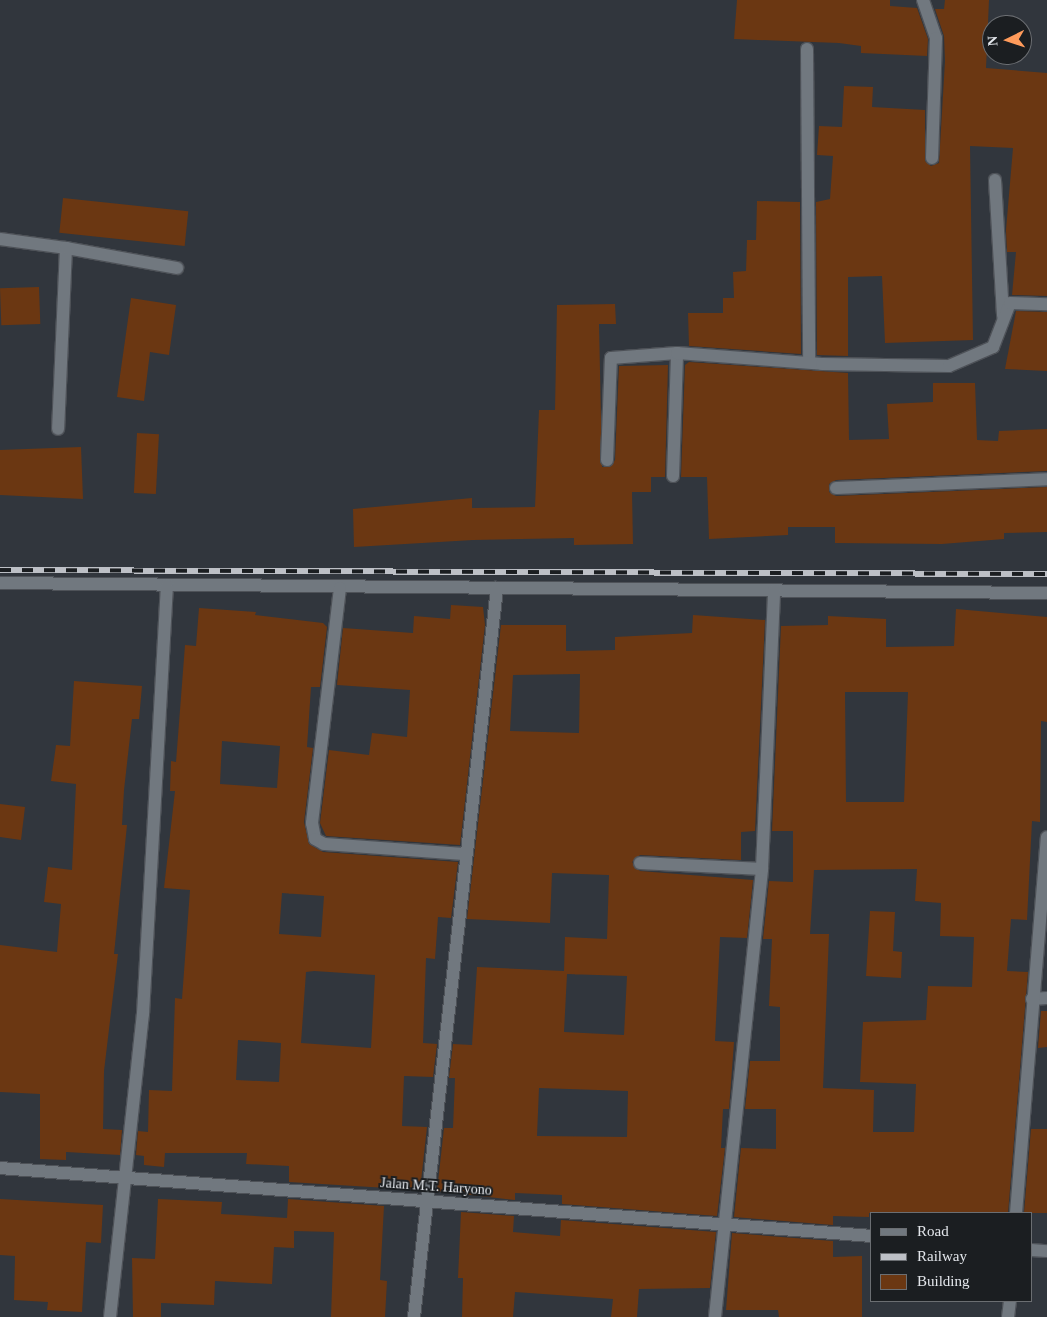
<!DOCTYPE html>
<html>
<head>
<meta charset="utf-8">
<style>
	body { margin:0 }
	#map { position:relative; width:1047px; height:1317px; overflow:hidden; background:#31363d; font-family:"Times New Roman",serif }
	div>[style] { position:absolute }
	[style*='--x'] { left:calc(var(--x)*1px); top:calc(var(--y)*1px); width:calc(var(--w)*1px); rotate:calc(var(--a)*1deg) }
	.building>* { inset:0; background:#6b3712; transform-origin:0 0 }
	.roads { filter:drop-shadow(1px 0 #4e5258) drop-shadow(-1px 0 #4e5258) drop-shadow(0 1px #4e5258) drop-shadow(0 -1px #4e5258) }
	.minor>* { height:12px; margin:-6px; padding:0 6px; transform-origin:6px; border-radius:6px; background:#71787f }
	.rail>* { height:5.5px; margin-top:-2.75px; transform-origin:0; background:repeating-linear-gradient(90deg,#1b1e21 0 11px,#bdc0c6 0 22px); box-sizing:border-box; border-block:1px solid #bdc0c6 }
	span { translate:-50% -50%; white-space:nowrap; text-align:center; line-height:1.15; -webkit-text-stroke:4px #1b1e21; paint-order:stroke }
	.street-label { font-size:14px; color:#e3e6eb }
	.legend { position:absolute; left:870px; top:1212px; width:162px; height:90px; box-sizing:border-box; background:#1b1e21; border:1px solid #6b6e72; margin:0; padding:6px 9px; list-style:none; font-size:15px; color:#e3e6eb }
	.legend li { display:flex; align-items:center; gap:10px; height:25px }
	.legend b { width:25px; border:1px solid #6b6e72 }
	.north { position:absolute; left:982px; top:15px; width:50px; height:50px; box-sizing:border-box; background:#1b1e21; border:1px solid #6b6e72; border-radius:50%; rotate:266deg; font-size:14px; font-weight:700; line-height:20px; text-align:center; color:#e3e6eb }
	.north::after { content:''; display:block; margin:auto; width:18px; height:22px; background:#ff9b5b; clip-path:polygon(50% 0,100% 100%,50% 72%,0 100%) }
</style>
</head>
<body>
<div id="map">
	<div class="building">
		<div style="clip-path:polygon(737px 0,890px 0,890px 6px,917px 8px,928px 39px,927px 56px,861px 53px,861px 46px,839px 43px,734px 39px)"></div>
		<div style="clip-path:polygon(945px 0,989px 0,986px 68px,1047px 73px,1047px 296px,1012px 295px,1016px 252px,1007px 252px,1006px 230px,1013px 148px,970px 146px,973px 340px,885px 343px,882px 276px,848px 277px,848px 356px,817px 355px,816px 202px,830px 199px,833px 156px,817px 155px,819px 126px,842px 127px,844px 86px,873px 87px,872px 107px,925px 110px,925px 161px,931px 166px,939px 163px,945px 61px,944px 36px,935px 9px,944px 9px)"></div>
		<div style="left:63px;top:198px;width:126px;height:35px;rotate:6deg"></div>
		<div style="clip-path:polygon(757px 201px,800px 202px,801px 354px,689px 346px,688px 313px,723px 313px,723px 298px,734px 298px,733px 272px,746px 271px,747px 240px,756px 240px)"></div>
		<div style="left:39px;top:287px;width:37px;height:39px;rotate:88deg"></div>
		<div style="clip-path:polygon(131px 298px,176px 305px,169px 355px,150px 352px,144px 401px,117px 397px)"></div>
		<div style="clip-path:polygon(615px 304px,616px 324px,599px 324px,602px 467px,610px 467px,615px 460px,619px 366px,668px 365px,665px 477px,651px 477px,651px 492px,632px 492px,633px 544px,574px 545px,574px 538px,473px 540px,354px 547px,353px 509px,472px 498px,472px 508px,535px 507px,539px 410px,555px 410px,557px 305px)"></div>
		<div style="clip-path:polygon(1016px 311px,1047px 312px,1047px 371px,1005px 369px)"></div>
		<div style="clip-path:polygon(689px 362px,848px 373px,849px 440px,889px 439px,887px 404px,933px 402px,933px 383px,975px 383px,977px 440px,998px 441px,999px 431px,1047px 429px,1047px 471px,836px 480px,829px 484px,829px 492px,836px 496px,1047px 487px,1047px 532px,1004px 533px,1004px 539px,942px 544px,835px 543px,835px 527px,788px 527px,788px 535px,709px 539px,707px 477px,681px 477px,685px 365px)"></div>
		<div style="left:137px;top:433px;width:22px;height:60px;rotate:3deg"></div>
		<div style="clip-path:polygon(81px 447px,83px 499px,0 495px,0 450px)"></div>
		<div style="clip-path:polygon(451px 605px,483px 607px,485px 625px,460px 845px,326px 836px,320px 823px,329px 750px,369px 755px,372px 733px,407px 737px,410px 690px,337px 685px,343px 628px,413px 633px,414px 616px,450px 619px)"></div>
		<div style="clip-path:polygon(evenodd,199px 608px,256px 612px,255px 615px,323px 623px,327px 627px,320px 687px,311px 687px,307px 747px,313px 748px,304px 822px,309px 844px,323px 852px,458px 862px,451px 918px,438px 917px,435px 959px,426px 958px,423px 1043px,437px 1044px,433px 1077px,404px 1076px,402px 1126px,427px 1127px,420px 1190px,289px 1182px,289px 1166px,246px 1164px,247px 1153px,165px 1153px,164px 1167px,144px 1165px,144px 1156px,136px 1155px,138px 1131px,148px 1132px,149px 1090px,172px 1091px,175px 998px,182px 999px,190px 890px,164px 888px,175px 791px,170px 791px,171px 761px,176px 762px,185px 645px,196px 646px,199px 608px,222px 741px,280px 746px,277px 788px,220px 784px,222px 741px,199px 608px,282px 893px,324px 896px,321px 937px,279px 934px,282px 893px,199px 608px,314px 971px,375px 975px,371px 1048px,301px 1043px,306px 972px,314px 971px,199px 608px,238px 1040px,281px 1043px,279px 1082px,236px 1080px,238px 1040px)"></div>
		<div style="clip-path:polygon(evenodd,956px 609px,1047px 617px,1047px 722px,1041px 721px,1040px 822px,1032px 821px,1027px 920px,1011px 919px,1007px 971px,1028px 972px,1008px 1213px,869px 1213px,869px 1217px,833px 1216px,833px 1225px,734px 1217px,741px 1148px,776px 1149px,776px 1109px,745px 1109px,750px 1061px,780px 1061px,780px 1007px,769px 1006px,772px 939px,763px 939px,769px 881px,793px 882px,793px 831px,772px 831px,781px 626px,828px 625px,828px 616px,886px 619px,886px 647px,954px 646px,956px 609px,845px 692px,908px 692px,904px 802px,846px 802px,845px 692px,956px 609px,917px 869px,915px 901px,941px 903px,940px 936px,974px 937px,972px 987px,928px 986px,926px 1020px,863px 1022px,860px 1082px,916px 1084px,914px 1132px,873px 1132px,874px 1090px,823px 1088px,829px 934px,810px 934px,814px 870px,917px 869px)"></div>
		<div style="clip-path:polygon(evenodd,693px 615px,765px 620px,755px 831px,741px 832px,741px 860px,640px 855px,632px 862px,640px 871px,753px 880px,747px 938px,720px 937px,715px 1041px,734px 1042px,729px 1109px,723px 1109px,721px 1148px,725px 1148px,717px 1216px,562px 1204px,562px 1195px,515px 1193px,515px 1200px,437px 1191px,444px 1128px,453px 1128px,455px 1078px,449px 1078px,453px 1044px,472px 1045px,477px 967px,564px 971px,565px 937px,607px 939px,609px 875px,552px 873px,550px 923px,467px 919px,501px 625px,566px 625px,566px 651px,615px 650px,615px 637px,692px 633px,693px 615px,580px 674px,579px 733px,510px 731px,513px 675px,580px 674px,693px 615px,567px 974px,627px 976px,624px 1035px,564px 1032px,567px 974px,693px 615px,539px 1088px,628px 1091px,627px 1137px,537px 1136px,539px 1088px)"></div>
		<div style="clip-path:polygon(74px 681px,142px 686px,139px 719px,132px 719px,124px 790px,122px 825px,127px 825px,114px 954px,118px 954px,104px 1071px,103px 1129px,122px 1130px,120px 1155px,66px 1152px,66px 1160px,40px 1159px,40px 1094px,0 1092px,0 945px,57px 952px,61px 904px,44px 902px,48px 867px,72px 870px,76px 784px,51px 781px,56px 745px,70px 746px)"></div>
		<div style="clip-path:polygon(0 804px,25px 807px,21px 840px,0 837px)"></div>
		<div style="clip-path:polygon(870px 911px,895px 912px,893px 951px,902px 952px,901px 978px,866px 976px)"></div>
		<div style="clip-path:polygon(1041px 1011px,1047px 1011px,1047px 1047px,1038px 1048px)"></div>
		<div style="clip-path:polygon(1031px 1129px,1047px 1129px,1047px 1213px,1024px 1213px)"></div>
		<div style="clip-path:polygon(0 1199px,103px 1205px,101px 1243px,86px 1242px,82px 1312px,47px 1310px,48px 1302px,14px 1300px,15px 1256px,0 1255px)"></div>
		<div style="clip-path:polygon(158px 1199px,222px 1202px,221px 1214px,287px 1218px,288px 1199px,384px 1206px,380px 1280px,387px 1281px,385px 1317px,331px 1317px,334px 1232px,294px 1231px,294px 1248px,274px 1247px,272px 1284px,215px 1281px,214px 1305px,161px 1303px,161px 1317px,133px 1317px,132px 1258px,155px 1259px)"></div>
		<div style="clip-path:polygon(461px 1212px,514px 1216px,513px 1232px,560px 1236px,561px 1220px,716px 1232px,710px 1288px,639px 1289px,637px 1317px,611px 1317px,613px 1299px,515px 1292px,513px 1317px,462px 1317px,463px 1278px,458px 1278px)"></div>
		<div style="clip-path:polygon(732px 1233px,833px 1241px,833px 1257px,862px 1256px,862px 1317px,779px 1317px,778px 1310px,726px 1310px)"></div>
	</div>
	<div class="roads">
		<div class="minor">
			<div style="--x:923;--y:0;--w:40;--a:71.1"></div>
			<div style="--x:936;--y:38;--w:120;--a:91.9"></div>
			<div style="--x:807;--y:49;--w:313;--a:89.6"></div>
			<div style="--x:995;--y:180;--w:136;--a:86.6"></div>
			<div style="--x:0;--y:239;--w:67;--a:7.8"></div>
			<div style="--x:66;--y:248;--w:181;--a:92.5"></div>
			<div style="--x:66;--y:248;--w:113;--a:10.2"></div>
			<div style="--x:607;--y:460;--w:102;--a:-87.8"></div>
			<div style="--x:611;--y:358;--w:66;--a:-4.3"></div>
			<div style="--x:673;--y:476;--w:123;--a:-88.1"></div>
			<div style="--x:677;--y:353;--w:145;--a:4.3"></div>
			<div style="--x:822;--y:364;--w:127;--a:0.9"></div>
			<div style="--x:949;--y:366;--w:48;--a:-23.4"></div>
			<div style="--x:993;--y:347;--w:47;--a:-68.9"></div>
			<div style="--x:1010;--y:303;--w:37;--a:2"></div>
			<div style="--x:836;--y:488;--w:211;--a:-2.4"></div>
			<div style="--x:0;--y:583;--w:1047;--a:0.55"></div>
			<div style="--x:340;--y:588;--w:237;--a:96.8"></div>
			<div style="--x:312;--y:823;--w:16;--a:79"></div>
			<div style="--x:315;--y:839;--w:10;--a:29"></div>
			<div style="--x:324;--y:844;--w:141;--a:4.1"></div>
			<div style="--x:640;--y:863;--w:122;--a:2.8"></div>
			<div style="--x:1032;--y:999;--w:15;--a:-4"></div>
			<div style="--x:0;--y:1168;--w:874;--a:4.46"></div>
			<div style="--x:1016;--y:1213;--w:377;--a:-85.3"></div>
			<div style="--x:1031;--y:1250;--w:16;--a:4"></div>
			<div style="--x:110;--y:1317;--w:305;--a:-83.8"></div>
			<div style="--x:143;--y:1014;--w:429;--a:-86.8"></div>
			<div style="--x:414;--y:1317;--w:734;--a:-83.5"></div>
			<div style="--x:715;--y:1317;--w:450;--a:-84"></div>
			<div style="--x:762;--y:869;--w:279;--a:-87.5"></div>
			<div style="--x:1008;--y:1317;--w:16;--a:-83"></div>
		</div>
	</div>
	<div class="rail">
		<div style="--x:0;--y:570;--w:1047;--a:0.22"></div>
	</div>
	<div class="street-label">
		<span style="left:436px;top:1187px;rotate:4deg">Jalan M.T. Haryono</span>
	</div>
	<ul class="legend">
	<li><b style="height:6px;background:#71787f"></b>Road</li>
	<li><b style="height:6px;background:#bdc0c6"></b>Railway</li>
	<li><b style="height:14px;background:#6b3712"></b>Building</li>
	</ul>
	<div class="north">N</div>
</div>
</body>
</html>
